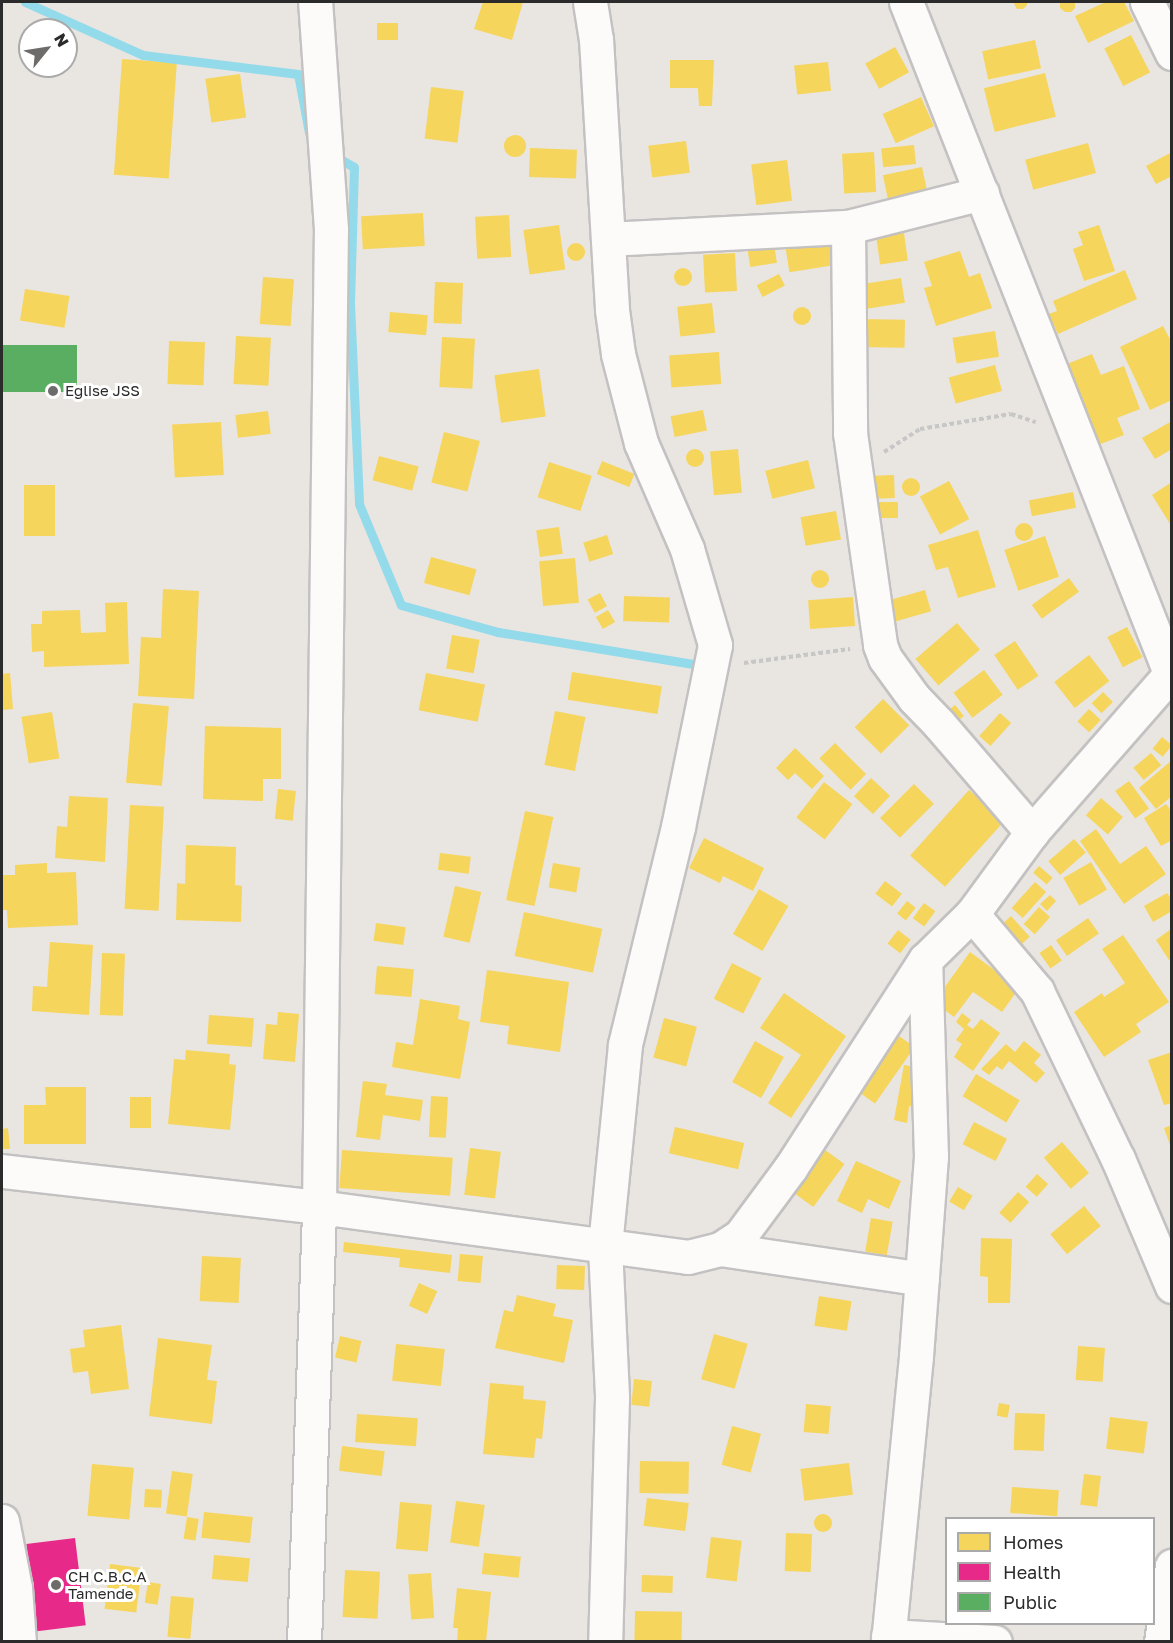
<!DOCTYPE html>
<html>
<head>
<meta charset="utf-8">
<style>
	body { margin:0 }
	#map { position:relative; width:1173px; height:1643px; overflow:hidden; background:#e9e5e0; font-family:"Golos Text",sans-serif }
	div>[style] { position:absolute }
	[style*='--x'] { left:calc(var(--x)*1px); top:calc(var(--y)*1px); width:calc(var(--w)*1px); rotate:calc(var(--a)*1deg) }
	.homes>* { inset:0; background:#f6d55c; transform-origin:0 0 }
	.round { border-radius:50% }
	.health>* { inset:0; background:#e7298a; transform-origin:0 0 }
	.public>* { inset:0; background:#5aae61; transform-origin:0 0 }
	.stream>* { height:9px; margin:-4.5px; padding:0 4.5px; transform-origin:4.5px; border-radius:4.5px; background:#93daeb }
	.path>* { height:4px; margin-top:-2px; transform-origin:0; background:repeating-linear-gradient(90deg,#c8c7c7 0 4.5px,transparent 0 7.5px) }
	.roads { filter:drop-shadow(2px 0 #c3c1c1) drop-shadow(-2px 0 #c3c1c1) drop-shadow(0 2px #c3c1c1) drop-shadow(0 -2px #c3c1c1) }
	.minor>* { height:33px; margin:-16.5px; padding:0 16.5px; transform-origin:16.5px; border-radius:16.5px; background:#fcfbfa }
	.dots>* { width:16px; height:16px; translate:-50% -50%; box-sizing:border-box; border:3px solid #fff; border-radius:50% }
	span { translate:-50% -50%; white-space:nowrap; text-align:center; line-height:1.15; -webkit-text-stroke:6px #fff; paint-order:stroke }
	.poi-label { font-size:15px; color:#2b2b2b }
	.left { translate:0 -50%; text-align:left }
	.frame { position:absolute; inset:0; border:3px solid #2b2b2b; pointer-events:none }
	.legend { position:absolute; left:945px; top:1517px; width:210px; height:108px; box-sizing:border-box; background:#fff; border:2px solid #aaa; margin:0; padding:8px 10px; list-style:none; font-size:18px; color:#2b2b2b }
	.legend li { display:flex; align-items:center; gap:12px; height:30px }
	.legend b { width:30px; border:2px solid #aaa }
	.north { position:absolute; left:18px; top:18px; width:60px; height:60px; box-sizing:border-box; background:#fff; border:2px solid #aaa; border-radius:50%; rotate:60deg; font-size:16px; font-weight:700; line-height:24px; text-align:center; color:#2b2b2b }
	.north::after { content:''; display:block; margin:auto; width:21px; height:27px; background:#6e6c6a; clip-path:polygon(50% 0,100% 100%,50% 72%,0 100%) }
</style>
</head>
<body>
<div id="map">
	<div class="homes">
		<div style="clip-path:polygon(483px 2px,523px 2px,512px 40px,474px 29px)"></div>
		<div style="clip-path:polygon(1013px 2px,1027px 2px,1027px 5px,1023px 9px,1017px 9px)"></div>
		<div style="clip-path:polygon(1060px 2px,1075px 2px,1075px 8px,1071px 12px,1065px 12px,1060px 8px)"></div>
		<div style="clip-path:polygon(1106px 2px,1124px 2px,1134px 21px,1088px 43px,1075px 16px)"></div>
		<div style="left:377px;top:23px;width:21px;height:17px"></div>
		<div style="left:1131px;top:35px;width:42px;height:30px;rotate:63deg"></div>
		<div style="left:1035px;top:40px;width:29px;height:54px;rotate:78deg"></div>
		<div style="left:895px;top:47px;width:29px;height:34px;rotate:61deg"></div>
		<div style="left:122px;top:59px;width:55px;height:116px;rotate:4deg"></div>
		<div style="clip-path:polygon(670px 60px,714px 60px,712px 106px,699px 106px,698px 88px,670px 88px)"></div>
		<div style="left:828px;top:62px;width:29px;height:34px;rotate:84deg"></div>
		<div style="left:1045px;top:73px;width:45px;height:63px;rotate:76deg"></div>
		<div style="left:240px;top:74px;width:44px;height:35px;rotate:82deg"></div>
		<div style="left:431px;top:87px;width:33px;height:52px;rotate:7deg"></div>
		<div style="left:921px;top:97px;width:32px;height:42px;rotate:66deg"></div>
		<div class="round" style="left:504px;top:135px;width:22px;height:22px"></div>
		<div style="left:686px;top:141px;width:32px;height:38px;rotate:83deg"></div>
		<div style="left:1088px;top:143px;width:31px;height:65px;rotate:75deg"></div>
		<div style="left:914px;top:145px;width:19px;height:33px;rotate:84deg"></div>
		<div style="left:530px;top:148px;width:47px;height:29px;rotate:2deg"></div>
		<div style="left:874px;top:152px;width:40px;height:32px;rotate:87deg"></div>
		<div style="clip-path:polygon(1172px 152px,1172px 176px,1156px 184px,1146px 166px)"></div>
		<div style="left:787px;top:160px;width:41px;height:36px;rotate:83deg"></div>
		<div style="left:922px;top:167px;width:25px;height:40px;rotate:78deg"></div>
		<div style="left:423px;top:213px;width:33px;height:62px;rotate:87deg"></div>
		<div style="left:509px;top:215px;width:42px;height:34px;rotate:87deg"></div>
		<div style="left:902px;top:219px;width:42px;height:28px;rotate:82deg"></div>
		<div style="left:559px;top:225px;width:45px;height:36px;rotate:82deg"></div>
		<div style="clip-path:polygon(1099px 225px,1115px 271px,1084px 281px,1073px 249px,1083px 245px,1078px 232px)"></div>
		<div style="left:833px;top:234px;width:31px;height:49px;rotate:81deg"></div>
		<div class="round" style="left:567px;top:243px;width:18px;height:18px"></div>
		<div style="left:774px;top:244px;width:19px;height:27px;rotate:81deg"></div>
		<div style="clip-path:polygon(960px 251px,969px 277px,980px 273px,992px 308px,936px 326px,924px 288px,932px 286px,924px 262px)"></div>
		<div style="left:735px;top:253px;width:38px;height:32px;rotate:87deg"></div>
		<div class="round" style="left:674px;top:268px;width:18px;height:18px"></div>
		<div style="clip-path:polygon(1125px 270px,1137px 299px,1058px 334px,1049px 314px,1057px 311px,1053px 301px)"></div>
		<div style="left:779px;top:274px;width:13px;height:25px;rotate:63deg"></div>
		<div style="left:263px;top:277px;width:31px;height:47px;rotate:4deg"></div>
		<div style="left:901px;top:278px;width:25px;height:40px;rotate:81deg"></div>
		<div style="left:435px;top:282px;width:28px;height:41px;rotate:2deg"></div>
		<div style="left:25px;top:289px;width:45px;height:32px;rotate:9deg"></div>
		<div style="left:712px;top:303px;width:30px;height:35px;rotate:84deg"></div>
		<div class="round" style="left:793px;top:307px;width:18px;height:18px"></div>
		<div style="left:390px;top:312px;width:38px;height:20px;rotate:5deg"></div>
		<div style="left:858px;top:319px;width:47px;height:28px;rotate:1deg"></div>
		<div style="clip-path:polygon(1163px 326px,1172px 343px,1172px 400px,1150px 410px,1120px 347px)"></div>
		<div style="left:995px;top:331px;width:26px;height:43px;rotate:81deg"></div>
		<div style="left:236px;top:336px;width:35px;height:48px;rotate:3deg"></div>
		<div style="left:442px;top:337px;width:33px;height:50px;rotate:3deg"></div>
		<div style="left:169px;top:341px;width:36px;height:43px;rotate:2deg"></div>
		<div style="left:719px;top:352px;width:32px;height:50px;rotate:86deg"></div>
		<div style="clip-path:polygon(1092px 354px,1101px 375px,1124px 366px,1140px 409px,1117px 418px,1124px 435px,1098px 445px,1067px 364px)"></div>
		<div style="left:995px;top:365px;width:27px;height:48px;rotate:75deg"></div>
		<div style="left:539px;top:369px;width:48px;height:45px;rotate:82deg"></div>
		<div style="left:703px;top:410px;width:21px;height:33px;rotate:79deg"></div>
		<div style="left:268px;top:411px;width:23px;height:33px;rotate:83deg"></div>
		<div style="clip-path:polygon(1172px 421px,1172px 449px,1155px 459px,1142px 438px)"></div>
		<div style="left:221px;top:422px;width:53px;height:49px;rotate:87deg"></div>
		<div style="left:444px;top:432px;width:37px;height:52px;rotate:14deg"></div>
		<div style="left:738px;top:449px;width:44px;height:28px;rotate:85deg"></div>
		<div class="round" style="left:686px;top:449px;width:18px;height:18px"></div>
		<div style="left:379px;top:456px;width:41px;height:25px;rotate:15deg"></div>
		<div style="left:808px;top:460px;width:29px;height:44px;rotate:76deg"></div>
		<div style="left:602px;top:461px;width:35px;height:14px;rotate:22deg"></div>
		<div style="left:549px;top:462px;width:45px;height:37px;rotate:18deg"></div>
		<div style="left:894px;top:475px;width:23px;height:27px;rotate:88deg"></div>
		<div class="round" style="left:902px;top:478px;width:18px;height:18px"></div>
		<div style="left:949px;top:481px;width:43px;height:33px;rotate:62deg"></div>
		<div style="clip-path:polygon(1172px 482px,1172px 527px,1152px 495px)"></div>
		<div style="left:24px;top:485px;width:31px;height:51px"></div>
		<div style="left:1073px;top:492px;width:16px;height:45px;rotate:79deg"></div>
		<div style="left:898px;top:502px;width:16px;height:28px;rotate:90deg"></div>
		<div style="left:836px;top:511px;width:29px;height:36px;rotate:80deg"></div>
		<div class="round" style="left:1015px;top:523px;width:18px;height:18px"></div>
		<div style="left:559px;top:527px;width:27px;height:23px;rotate:82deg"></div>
		<div style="clip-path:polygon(978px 530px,996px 587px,958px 598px,948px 567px,936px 570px,928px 545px)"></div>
		<div style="left:607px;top:535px;width:20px;height:25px;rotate:72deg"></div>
		<div style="left:1045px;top:536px;width:43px;height:43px;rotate:71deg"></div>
		<div style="left:431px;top:557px;width:47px;height:27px;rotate:15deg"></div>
		<div style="left:575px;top:558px;width:45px;height:36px;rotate:85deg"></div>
		<div class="round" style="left:811px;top:570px;width:18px;height:18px"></div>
		<div style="left:1069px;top:578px;width:17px;height:46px;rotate:54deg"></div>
		<div style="clip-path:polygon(163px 589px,199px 591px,194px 699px,138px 696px,141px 637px,161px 638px)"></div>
		<div style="left:925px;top:590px;width:22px;height:41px;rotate:74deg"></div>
		<div style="left:600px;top:593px;width:15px;height:14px;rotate:62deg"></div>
		<div style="left:624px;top:596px;width:46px;height:25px;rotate:2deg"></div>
		<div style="left:853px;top:597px;width:29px;height:45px;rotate:86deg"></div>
		<div style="clip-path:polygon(127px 602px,129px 664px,44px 667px,44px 651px,32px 652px,31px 624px,42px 624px,42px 611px,80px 610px,81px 633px,106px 632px,105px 603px)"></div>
		<div style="left:608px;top:610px;width:14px;height:14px;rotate:60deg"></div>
		<div style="left:957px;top:623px;width:35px;height:55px;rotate:49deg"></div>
		<div style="left:1127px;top:627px;width:34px;height:22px;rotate:63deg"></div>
		<div style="left:452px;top:635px;width:28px;height:34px;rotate:10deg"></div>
		<div style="left:1015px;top:641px;width:42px;height:25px;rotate:56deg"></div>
		<div style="left:1089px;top:655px;width:33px;height:44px;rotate:52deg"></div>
		<div style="left:984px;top:670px;width:31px;height:38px;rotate:53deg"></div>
		<div style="left:572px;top:672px;width:91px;height:28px;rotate:9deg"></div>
		<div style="clip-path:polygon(10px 673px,13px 709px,2px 710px,2px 674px)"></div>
		<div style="left:426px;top:673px;width:60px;height:38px;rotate:11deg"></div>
		<div style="left:1103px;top:692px;width:14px;height:16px;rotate:45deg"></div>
		<div style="left:883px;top:699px;width:37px;height:40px;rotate:45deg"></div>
		<div style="left:133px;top:703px;width:36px;height:80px;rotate:5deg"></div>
		<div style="left:955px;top:705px;width:14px;height:16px;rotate:51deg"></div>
		<div style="left:1089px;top:709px;width:16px;height:17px;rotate:43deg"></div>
		<div style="left:555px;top:711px;width:31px;height:55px;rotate:11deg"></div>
		<div style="left:52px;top:712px;width:47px;height:31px;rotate:81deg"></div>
		<div style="left:1000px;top:713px;width:15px;height:31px;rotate:42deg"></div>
		<div style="clip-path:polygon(205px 726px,281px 728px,281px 779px,263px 779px,263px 801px,203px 799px)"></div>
		<div style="left:1162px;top:737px;width:13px;height:15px;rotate:39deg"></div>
		<div style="left:835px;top:743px;width:44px;height:22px;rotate:45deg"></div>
		<div style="clip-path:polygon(795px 748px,824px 776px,812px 789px,795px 773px,788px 780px,776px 768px)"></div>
		<div style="left:1151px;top:753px;width:16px;height:23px;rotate:50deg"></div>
		<div style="clip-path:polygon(1172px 760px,1172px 796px,1156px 809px,1139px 788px)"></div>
		<div style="left:871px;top:778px;width:26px;height:25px;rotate:43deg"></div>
		<div style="left:1129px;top:781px;width:34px;height:17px;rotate:54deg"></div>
		<div style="left:824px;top:782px;width:36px;height:45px;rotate:38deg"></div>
		<div style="left:914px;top:784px;width:28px;height:48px;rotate:45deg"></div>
		<div style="left:278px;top:789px;width:18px;height:30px;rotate:6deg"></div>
		<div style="left:969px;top:790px;width:47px;height:88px;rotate:42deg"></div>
		<div style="clip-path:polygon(69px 796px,108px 798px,105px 862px,55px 858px,57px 826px,67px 827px)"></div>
		<div style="left:1101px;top:798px;width:29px;height:23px;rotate:41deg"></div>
		<div style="clip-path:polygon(1166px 804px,1172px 812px,1172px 840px,1161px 846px,1144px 818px)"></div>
		<div style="left:130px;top:805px;width:34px;height:104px;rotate:3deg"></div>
		<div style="left:525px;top:811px;width:29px;height:91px;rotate:12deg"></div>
		<div style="clip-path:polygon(1096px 829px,1120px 864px,1146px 846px,1166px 874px,1124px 904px,1080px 841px)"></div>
		<div style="clip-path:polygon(704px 838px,764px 868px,753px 891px,723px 876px,720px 883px,689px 868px)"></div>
		<div style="left:1074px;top:839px;width:18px;height:34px;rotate:49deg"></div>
		<div style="clip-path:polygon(186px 845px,236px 847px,235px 885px,242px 886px,241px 922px,176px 920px,177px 883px,185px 884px)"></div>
		<div style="left:440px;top:853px;width:31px;height:17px;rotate:7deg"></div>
		<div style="left:1091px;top:862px;width:32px;height:32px;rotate:60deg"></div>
		<div style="clip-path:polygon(47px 863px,47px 873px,76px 872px,78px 925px,8px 928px,7px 910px,2px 910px,2px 875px,15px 875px,15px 865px)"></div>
		<div style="left:553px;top:863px;width:28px;height:25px;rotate:10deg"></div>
		<div style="left:1039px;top:866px;width:18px;height:9px;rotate:41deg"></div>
		<div style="left:885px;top:881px;width:21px;height:16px;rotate:37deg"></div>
		<div style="left:1035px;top:882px;width:15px;height:35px;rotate:42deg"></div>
		<div style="left:455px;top:886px;width:27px;height:52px;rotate:13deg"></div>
		<div style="left:759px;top:889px;width:34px;height:52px;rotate:30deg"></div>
		<div style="clip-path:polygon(1167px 893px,1172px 900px,1172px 911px,1153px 922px,1144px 906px)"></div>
		<div style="clip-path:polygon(1050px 895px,1056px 901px,1047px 911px,1040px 904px)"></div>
		<div style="left:907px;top:901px;width:11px;height:16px;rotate:38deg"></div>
		<div style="left:924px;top:903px;width:14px;height:19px;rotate:36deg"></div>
		<div style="left:1039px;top:907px;width:15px;height:23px;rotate:42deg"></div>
		<div style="left:524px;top:912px;width:80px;height:45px;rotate:12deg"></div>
		<div style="left:1011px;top:916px;width:28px;height:17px;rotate:48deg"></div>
		<div style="left:1088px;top:918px;width:19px;height:39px;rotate:55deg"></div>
		<div style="left:376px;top:923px;width:30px;height:18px;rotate:8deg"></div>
		<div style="clip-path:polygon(1171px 929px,1172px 958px,1169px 960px,1156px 940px)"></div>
		<div style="left:898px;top:930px;width:16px;height:17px;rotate:38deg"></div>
		<div style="clip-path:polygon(1123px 935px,1169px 1002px,1136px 1024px,1141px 1032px,1104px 1057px,1074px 1012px,1102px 993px,1104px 997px,1125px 983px,1102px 949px)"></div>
		<div style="clip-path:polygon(50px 942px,93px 945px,89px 1015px,32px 1011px,33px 986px,47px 987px)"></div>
		<div style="left:1051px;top:945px;width:19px;height:14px;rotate:55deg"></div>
		<div style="clip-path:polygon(970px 952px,1019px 988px,1002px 1012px,973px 992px,954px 1017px,934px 1002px)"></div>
		<div style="left:102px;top:953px;width:23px;height:62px;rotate:2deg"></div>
		<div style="left:732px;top:963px;width:33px;height:40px;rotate:27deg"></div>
		<div style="left:377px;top:966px;width:37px;height:28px;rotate:5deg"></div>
		<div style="clip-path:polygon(487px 970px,569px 982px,560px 1052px,507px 1044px,509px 1026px,480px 1022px)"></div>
		<div style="clip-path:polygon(784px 993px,846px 1036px,791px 1118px,768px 1103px,801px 1055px,760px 1028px)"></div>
		<div style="clip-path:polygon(420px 999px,460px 1006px,458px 1019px,470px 1022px,460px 1079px,392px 1067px,396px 1042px,413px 1045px)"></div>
		<div style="clip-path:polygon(278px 1012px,299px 1014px,295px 1062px,263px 1059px,266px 1024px,277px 1025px)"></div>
		<div style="clip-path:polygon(962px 1013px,971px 1020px,967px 1025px,973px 1029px,981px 1019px,1000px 1033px,973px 1071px,954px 1057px,962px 1044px,956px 1040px,964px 1029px,956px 1022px)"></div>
		<div style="left:209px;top:1015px;width:45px;height:29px;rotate:4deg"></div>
		<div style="left:664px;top:1018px;width:34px;height:41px;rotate:15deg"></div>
		<div style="left:899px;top:1036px;width:19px;height:69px;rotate:35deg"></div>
		<div style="left:755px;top:1041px;width:33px;height:47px;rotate:29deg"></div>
		<div style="clip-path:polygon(1024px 1041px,1041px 1055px,1034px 1063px,1045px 1073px,1036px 1083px,1009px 1061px,1002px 1070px,997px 1066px,989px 1075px,981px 1069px,1006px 1044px,1015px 1052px)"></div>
		<div style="clip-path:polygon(186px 1050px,230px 1054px,229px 1064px,236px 1065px,230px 1130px,168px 1124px,174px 1059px,185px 1060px)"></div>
		<div style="clip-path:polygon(1172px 1052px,1172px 1103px,1164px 1105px,1148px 1060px)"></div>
		<div style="clip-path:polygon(904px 1065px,924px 1069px,918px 1107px,909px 1106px,907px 1123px,894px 1120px)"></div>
		<div style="left:976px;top:1074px;width:51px;height:26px;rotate:31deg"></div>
		<div style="clip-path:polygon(363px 1081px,387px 1084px,385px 1095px,423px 1100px,420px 1121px,383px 1115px,380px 1140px,356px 1137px)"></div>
		<div style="clip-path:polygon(45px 1087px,86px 1087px,86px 1144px,24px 1144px,24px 1105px,46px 1105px)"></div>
		<div style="left:431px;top:1096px;width:17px;height:41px;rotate:3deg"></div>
		<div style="left:130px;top:1097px;width:21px;height:31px"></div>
		<div style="left:974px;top:1122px;width:37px;height:25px;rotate:27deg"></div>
		<div style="clip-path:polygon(1172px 1125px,1172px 1148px,1171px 1148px,1164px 1128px)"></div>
		<div style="left:675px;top:1127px;width:71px;height:27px;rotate:13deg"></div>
		<div style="clip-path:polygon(8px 1128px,10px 1149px,2px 1149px,2px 1129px)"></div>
		<div style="left:1062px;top:1142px;width:41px;height:24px;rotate:49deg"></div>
		<div style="left:821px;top:1147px;width:29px;height:53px;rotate:36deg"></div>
		<div style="left:470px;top:1148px;width:31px;height:47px;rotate:7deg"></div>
		<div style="left:342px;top:1150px;width:111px;height:38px;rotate:4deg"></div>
		<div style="clip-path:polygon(856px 1161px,901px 1181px,889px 1209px,868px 1199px,862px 1213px,837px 1201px)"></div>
		<div style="left:1037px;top:1174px;width:15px;height:17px;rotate:42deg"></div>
		<div style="left:958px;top:1187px;width:17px;height:17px;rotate:31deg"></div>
		<div style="left:1018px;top:1192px;width:15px;height:28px;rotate:42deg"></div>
		<div style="left:1084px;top:1206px;width:26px;height:44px;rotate:50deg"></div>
		<div style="left:871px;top:1218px;width:22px;height:34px;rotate:10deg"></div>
		<div style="clip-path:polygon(981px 1238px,1012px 1239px,1010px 1303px,988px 1303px,988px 1277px,980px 1276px)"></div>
		<div style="clip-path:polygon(344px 1242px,452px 1255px,450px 1273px,399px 1267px,400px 1258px,343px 1252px)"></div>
		<div style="left:460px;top:1254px;width:23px;height:27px;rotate:5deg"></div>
		<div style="left:202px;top:1256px;width:39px;height:45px;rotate:3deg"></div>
		<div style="left:557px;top:1265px;width:28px;height:24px;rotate:2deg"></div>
		<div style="left:419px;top:1283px;width:20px;height:25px;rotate:24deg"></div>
		<div style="clip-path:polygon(517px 1295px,556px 1304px,553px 1316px,573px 1320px,564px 1363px,495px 1348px,504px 1310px,513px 1312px)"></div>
		<div style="left:819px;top:1296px;width:33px;height:30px;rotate:9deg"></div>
		<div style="clip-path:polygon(121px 1325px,129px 1389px,91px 1394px,88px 1371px,73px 1373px,70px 1349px,85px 1347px,83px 1330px)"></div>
		<div style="left:714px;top:1334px;width:35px;height:47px;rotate:16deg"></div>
		<div style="left:340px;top:1336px;width:22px;height:22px;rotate:13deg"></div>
		<div style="clip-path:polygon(158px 1338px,212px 1345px,207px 1380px,217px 1381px,212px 1424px,149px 1416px)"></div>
		<div style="left:396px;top:1344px;width:49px;height:37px;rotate:6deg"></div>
		<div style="left:1078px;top:1346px;width:27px;height:34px;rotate:4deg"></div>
		<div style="left:634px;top:1379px;width:18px;height:26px;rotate:6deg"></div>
		<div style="clip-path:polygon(490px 1383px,524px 1386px,523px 1399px,546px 1401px,542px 1439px,536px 1438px,534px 1458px,483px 1454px)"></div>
		<div style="left:999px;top:1403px;width:11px;height:13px;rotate:10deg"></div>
		<div style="left:806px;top:1404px;width:25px;height:28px;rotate:5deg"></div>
		<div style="left:1015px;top:1413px;width:30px;height:37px;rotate:2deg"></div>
		<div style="left:357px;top:1414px;width:61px;height:28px;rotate:4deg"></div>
		<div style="left:1110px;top:1417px;width:38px;height:32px;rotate:7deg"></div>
		<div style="left:732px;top:1426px;width:30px;height:40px;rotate:15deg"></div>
		<div style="left:342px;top:1446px;width:43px;height:25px;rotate:7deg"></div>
		<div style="left:640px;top:1461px;width:49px;height:32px;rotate:1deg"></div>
		<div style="left:849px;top:1463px;width:32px;height:49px;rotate:83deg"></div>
		<div style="left:92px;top:1464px;width:42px;height:52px;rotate:5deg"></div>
		<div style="left:172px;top:1471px;width:21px;height:43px;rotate:8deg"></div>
		<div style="left:1084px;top:1474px;width:17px;height:31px;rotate:7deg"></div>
		<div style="left:1012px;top:1487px;width:47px;height:26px;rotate:4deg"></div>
		<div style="left:145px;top:1489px;width:17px;height:18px;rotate:3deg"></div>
		<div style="left:647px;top:1498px;width:42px;height:28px;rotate:7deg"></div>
		<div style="left:456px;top:1501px;width:29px;height:42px;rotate:8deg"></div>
		<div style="left:400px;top:1502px;width:32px;height:47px;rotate:5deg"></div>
		<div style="left:204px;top:1512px;width:49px;height:26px;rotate:6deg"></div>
		<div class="round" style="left:814px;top:1514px;width:18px;height:18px"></div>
		<div style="left:187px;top:1517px;width:12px;height:22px;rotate:9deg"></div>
		<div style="left:786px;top:1533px;width:26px;height:38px;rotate:2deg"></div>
		<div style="left:711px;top:1537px;width:31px;height:41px;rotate:7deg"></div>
		<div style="left:484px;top:1553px;width:37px;height:21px;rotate:6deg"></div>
		<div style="left:214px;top:1555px;width:36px;height:24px;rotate:5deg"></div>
		<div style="left:110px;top:1564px;width:32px;height:45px;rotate:7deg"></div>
		<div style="left:345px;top:1570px;width:35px;height:47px;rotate:3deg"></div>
		<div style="left:431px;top:1573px;width:45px;height:23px;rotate:86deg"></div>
		<div style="left:642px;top:1575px;width:31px;height:17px;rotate:2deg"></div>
		<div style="left:148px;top:1582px;width:13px;height:21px;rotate:9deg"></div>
		<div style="clip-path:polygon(457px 1588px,491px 1592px,486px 1642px,457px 1642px,458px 1628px,453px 1628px)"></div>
		<div style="left:171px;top:1596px;width:23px;height:41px;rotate:5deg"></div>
		<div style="left:635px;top:1611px;width:47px;height:30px;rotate:1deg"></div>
	</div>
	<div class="health">
		<div style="left:75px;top:1538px;width:88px;height:49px;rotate:83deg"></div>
	</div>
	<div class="public">
		<div style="left:2px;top:345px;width:75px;height:47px"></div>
	</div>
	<div class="stream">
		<div style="--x:25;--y:2;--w:129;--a:24.2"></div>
		<div style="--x:143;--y:55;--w:156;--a:7"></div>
		<div style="--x:298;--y:74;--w:60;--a:79.4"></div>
		<div style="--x:333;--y:155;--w:24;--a:30"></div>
		<div style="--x:354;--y:167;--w:137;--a:91.7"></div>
		<div style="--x:350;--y:304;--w:200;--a:87.4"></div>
		<div style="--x:359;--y:504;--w:109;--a:67.4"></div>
		<div style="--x:401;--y:605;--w:101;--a:15.6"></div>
		<div style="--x:498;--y:632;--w:210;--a:9.3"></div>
	</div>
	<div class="path">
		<div style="--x:884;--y:452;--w:43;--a:-32.6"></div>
		<div style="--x:920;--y:429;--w:92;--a:-9.4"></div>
		<div style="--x:1011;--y:414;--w:26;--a:18"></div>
		<div style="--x:744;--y:663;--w:107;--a:-7.5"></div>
	</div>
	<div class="roads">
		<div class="minor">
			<div style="--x:590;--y:2;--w:37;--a:81"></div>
			<div style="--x:596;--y:39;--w:271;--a:86.6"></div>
			<div style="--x:612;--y:310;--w:44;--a:82.2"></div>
			<div style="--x:618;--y:354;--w:92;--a:75.5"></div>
			<div style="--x:641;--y:443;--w:116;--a:66.5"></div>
			<div style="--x:687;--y:549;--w:100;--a:73.7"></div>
			<div style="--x:715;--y:645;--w:186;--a:101.5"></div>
			<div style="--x:678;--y:827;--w:224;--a:103.7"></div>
			<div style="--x:625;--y:1045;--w:203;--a:95.7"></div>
			<div style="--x:605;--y:1247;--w:151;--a:87.3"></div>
			<div style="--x:612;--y:1398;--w:244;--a:91.6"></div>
			<div style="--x:906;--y:2;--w:726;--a:68.52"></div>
			<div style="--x:1147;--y:2;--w:57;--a:63.9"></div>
			<div style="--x:982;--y:193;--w:138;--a:165.8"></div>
			<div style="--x:848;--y:227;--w:206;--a:89.4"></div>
			<div style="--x:850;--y:433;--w:214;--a:81.9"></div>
			<div style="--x:880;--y:645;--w:14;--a:69"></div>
			<div style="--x:885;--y:658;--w:49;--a:54.1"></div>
			<div style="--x:914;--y:698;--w:36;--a:46"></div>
			<div style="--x:939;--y:724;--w:143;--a:49.3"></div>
			<div style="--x:608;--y:239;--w:240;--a:-2.9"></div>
			<div style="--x:972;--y:914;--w:101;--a:49.8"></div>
			<div style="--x:1037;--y:991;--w:187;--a:64.3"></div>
			<div style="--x:1118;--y:1159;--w:138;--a:67"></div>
			<div style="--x:2;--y:1171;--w:319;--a:6.5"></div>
			<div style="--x:319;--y:1207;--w:372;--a:7.7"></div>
			<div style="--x:688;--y:1257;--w:33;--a:-14"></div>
			<div style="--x:720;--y:1249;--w:24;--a:-33"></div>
			<div style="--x:740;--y:1236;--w:86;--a:-53.5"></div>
			<div style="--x:791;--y:1167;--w:247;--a:-57.1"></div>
			<div style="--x:925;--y:960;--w:66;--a:-44.4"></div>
			<div style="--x:972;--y:914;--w:102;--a:-53.8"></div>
			<div style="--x:1032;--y:832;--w:213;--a:-48.8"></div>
			<div style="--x:720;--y:1249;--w:204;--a:8.4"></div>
			<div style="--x:2;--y:1521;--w:68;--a:79"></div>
			<div style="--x:15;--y:1588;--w:54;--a:85.8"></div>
			<div style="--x:888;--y:1636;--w:107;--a:3.2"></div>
			<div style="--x:304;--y:1642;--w:435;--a:-88"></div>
			<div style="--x:319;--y:1207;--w:978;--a:-89.3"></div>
			<div style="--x:331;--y:229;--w:228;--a:-94"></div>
			<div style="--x:888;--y:1642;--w:287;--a:-84.4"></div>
			<div style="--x:916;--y:1356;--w:200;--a:-85.7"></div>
			<div style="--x:931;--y:1157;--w:197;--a:-91.7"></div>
			<div style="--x:1161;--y:1642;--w:77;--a:-81.8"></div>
		</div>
	</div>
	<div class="dots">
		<div style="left:53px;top:391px;background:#6e6c6a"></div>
		<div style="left:56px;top:1585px;background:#6e6c6a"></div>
	</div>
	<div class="poi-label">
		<span class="left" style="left:65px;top:391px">Eglise JSS</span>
		<span class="left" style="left:68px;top:1585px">CH C.B.C.A<br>Tamende</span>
	</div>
	<div class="frame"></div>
	<ul class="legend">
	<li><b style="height:16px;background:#f6d55c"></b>Homes</li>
	<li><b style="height:16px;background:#e7298a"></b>Health</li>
	<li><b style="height:16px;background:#5aae61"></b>Public</li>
	</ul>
	<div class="north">N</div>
</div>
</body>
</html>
